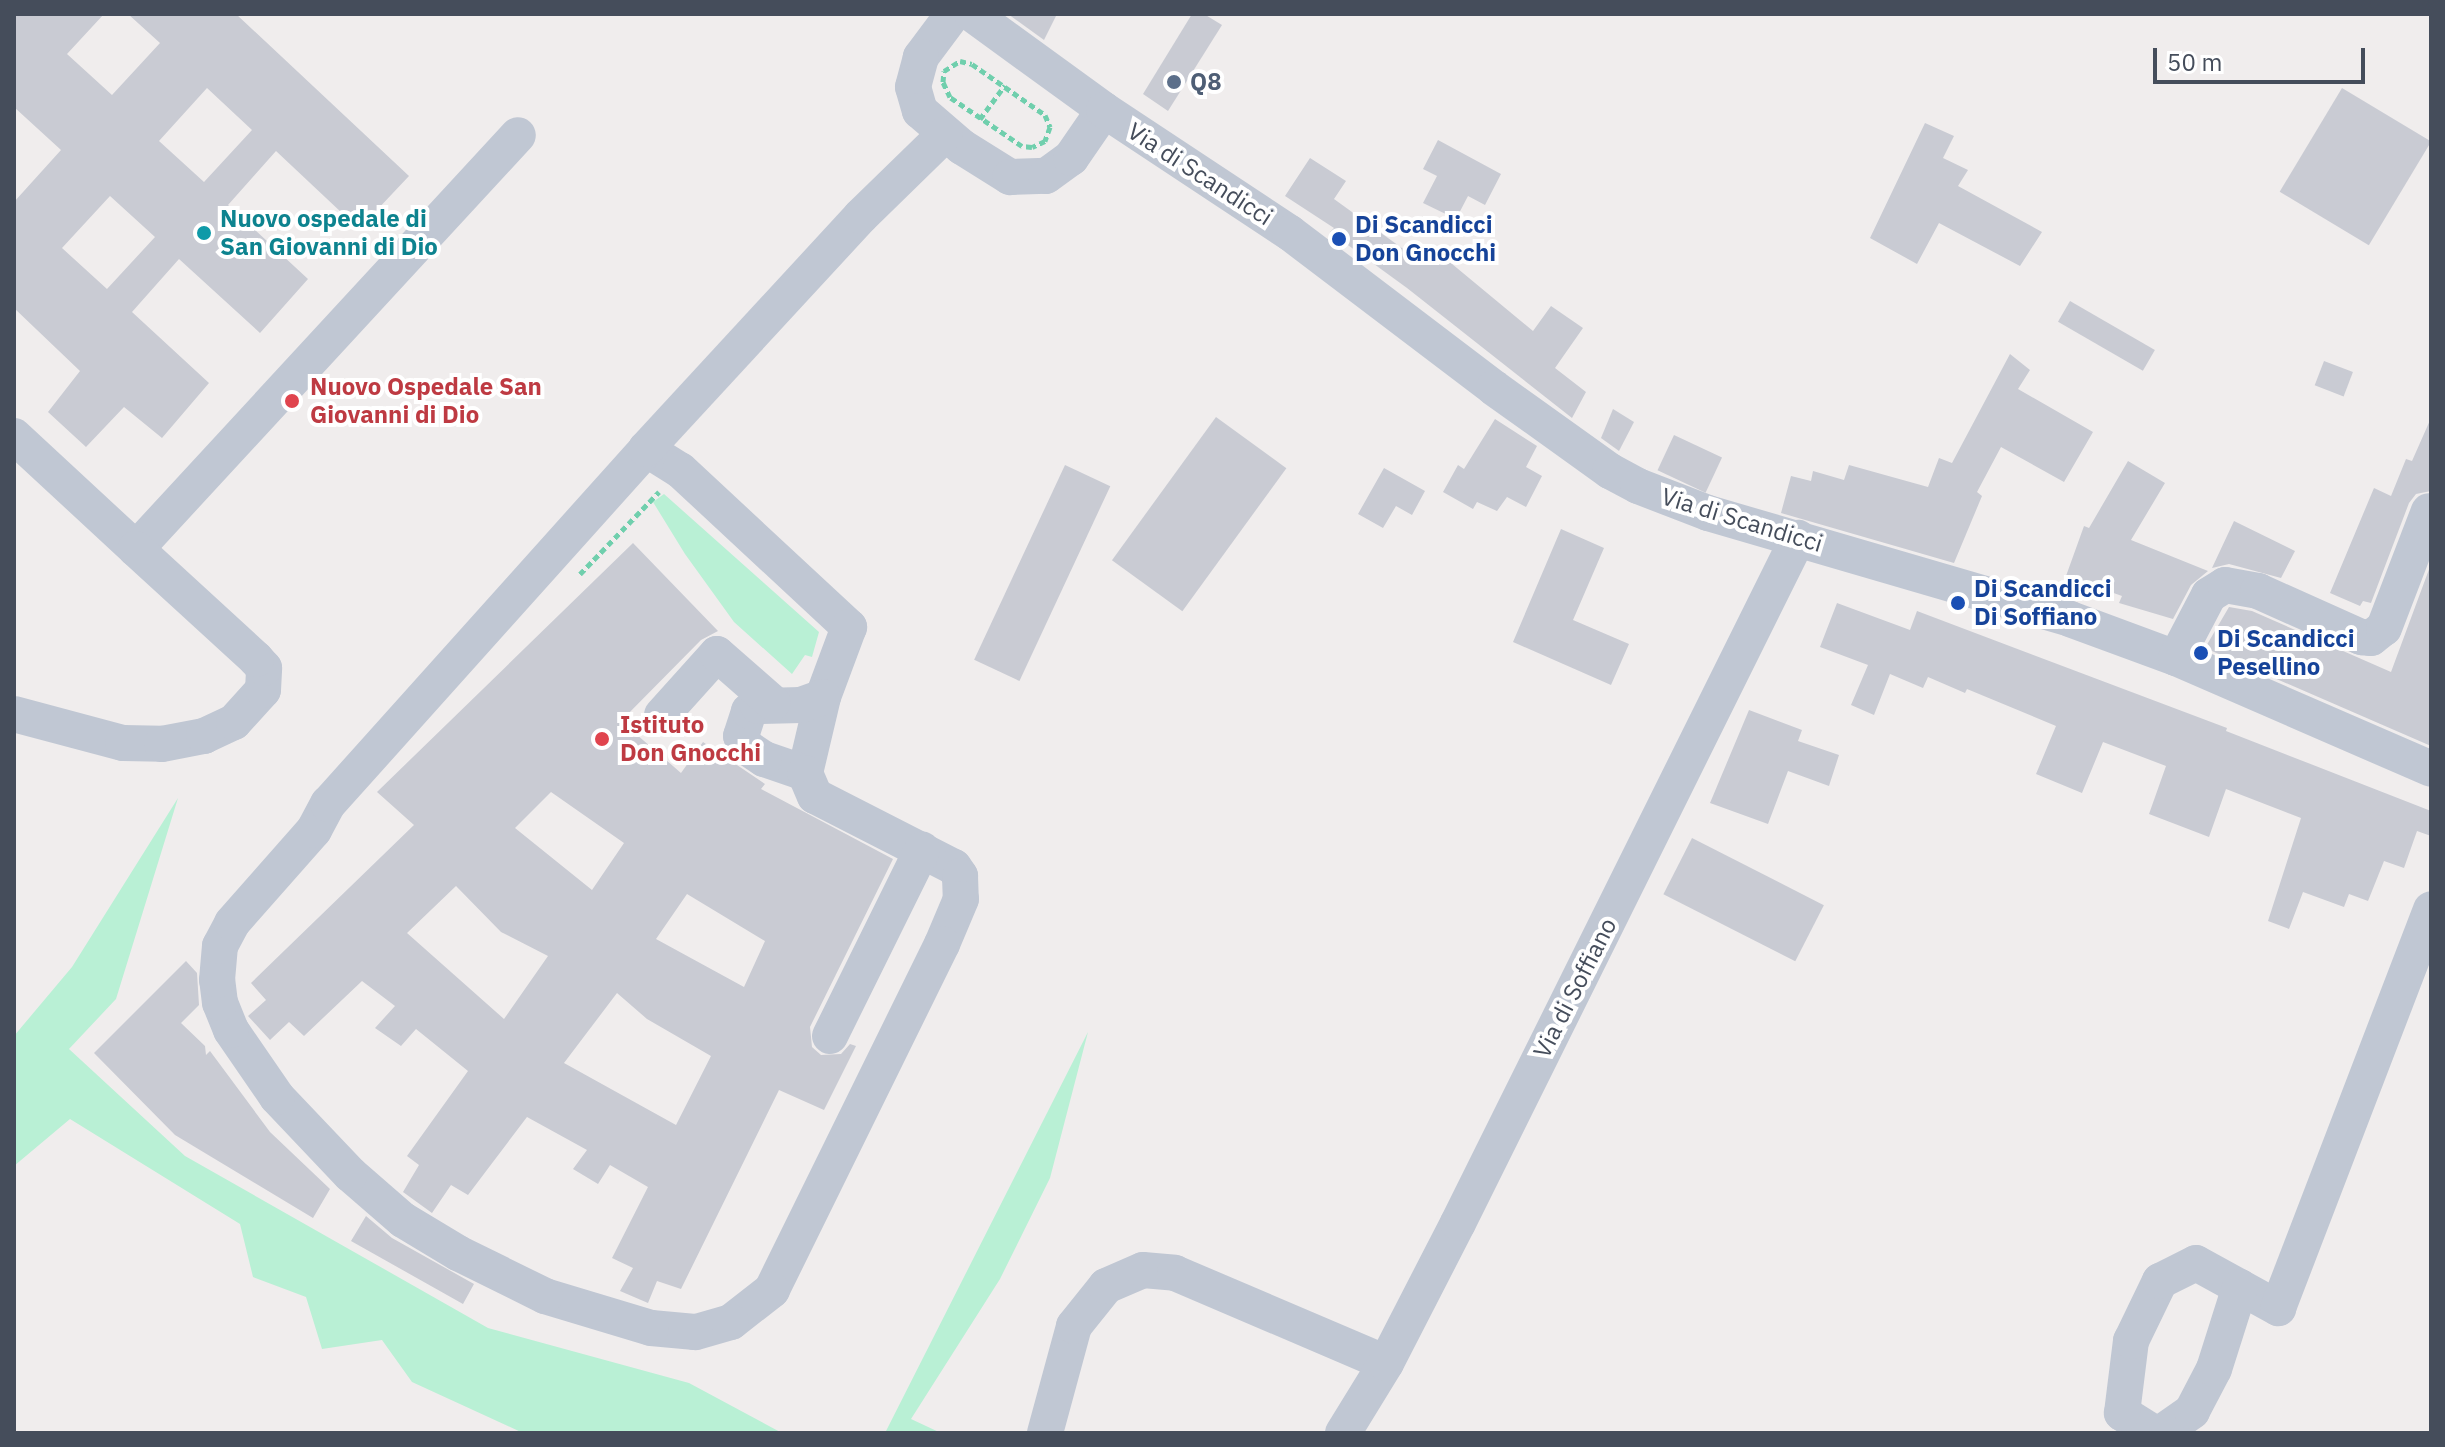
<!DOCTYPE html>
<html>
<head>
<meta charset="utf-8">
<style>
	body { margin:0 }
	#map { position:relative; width:2445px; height:1447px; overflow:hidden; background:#f0eded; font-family:"IBM Plex Sans",sans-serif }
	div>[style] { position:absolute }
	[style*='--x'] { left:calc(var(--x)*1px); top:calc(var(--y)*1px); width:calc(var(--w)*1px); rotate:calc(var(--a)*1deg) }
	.green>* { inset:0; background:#b9f0d5 }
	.building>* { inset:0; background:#c9cbd3; transform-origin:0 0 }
	.path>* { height:5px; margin-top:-2.5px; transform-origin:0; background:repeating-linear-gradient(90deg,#70cfad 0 6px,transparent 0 10px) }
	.minor>* { height:36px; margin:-18px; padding:0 18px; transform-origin:18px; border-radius:18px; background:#c0c7d3 }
	.dots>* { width:22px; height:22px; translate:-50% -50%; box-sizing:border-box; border:4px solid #fff; border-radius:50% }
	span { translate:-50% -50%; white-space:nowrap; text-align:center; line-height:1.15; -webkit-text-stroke:8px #fff; paint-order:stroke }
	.service-label { font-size:24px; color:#4e5e75; font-weight:700 }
	.left { translate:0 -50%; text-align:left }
	.street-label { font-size:24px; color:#454d5b }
	.culture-label { font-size:24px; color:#0d838f; font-weight:700 }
	.transit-label { font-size:24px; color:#164399; font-weight:700 }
	.health-label { font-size:24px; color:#be3a42; font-weight:700 }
	.frame { position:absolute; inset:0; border:16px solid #454d5b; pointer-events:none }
	.scale { position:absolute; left:2153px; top:48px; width:212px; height:36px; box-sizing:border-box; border:4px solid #454d5b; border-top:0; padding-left:10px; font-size:24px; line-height:28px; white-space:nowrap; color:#454d5b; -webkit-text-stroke:6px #fff; paint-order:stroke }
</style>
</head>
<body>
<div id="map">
	<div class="green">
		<div style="clip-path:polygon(664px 494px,819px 632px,812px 657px,805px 655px,792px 674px,734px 622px,685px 554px,653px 502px)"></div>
		<div style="clip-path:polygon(178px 798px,116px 999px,69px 1049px,185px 1156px,488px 1328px,689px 1383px,782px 1433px,523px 1433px,412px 1382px,382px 1340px,322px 1349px,306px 1297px,253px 1277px,240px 1224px,70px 1119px,14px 1166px,14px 1036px,72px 967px)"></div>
		<div style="clip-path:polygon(1088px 1032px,1050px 1178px,1000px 1279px,911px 1419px,941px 1433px,885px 1433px)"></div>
	</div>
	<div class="building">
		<div style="clip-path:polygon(evenodd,14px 14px,104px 14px,67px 54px,112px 95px,160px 43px,128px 14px,236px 14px,409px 176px,359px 229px,276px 151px,228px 205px,308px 279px,260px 333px,179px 259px,132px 312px,209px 383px,162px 438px,124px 407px,86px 447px,48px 412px,80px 371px,14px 308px,14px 202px,61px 150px,14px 107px,14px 14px,207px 88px,252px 130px,204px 182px,159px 141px,207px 88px,14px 14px,110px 196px,155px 237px,107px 289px,62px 248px,110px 196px)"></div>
		<div style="clip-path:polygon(1008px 14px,1057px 14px,1044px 40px)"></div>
		<div style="clip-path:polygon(1192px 14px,1204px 14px,1222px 25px,1168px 111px,1143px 94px)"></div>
		<div style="left:2342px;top:88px;width:104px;height:121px;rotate:31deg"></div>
		<div style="clip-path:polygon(1925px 123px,1954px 136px,1943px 158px,1968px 170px,1958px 186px,2042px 232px,2020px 266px,1939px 223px,1917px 264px,1870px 238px)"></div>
		<div style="clip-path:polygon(1438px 140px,1501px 174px,1485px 205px,1468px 196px,1456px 219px,1423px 203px,1437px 176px,1423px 169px)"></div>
		<div style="clip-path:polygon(1310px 158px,1346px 181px,1334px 199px,1424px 264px,1434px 249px,1533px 331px,1551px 306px,1583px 328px,1555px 368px,1586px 392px,1572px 418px,1407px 288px,1330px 232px,1334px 228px,1285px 196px)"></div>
		<div style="left:2070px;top:301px;width:98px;height:24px;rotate:30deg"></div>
		<div style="clip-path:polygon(2010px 354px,2030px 370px,2018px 389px,2093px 432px,2064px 482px,2001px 447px,1977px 492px,1982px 496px,1954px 563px,1781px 513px,1791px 476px,1811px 481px,1813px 471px,1844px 480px,1849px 465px,1928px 487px,1939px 458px,1952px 463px)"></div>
		<div style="left:2324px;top:361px;width:31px;height:26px;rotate:21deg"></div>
		<div style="clip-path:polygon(1613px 409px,1634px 422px,1619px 451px,1601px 438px)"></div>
		<div style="left:1216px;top:417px;width:87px;height:177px;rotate:36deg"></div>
		<div style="clip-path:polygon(2431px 418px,2431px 491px,2416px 494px,2409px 503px,2371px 603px,2363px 601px,2360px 606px,2330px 593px,2374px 488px,2391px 496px,2406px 459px,2412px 461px)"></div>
		<div style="clip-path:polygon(1495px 419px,1537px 446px,1526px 467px,1542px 476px,1526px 507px,1507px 497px,1497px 511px,1477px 502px,1473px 509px,1443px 492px,1458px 465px,1464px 469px)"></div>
		<div style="left:1674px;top:435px;width:53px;height:39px;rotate:25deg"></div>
		<div style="clip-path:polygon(2128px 461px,2165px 483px,2131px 540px,2208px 571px,2191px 585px,2173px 619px,2119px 603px,2122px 596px,2066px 576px,2084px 526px,2089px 528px)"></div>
		<div style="left:1065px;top:465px;width:50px;height:215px;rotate:25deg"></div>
		<div style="clip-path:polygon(1384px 468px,1425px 491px,1412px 515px,1396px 506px,1383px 528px,1358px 514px)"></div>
		<div style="clip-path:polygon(2234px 521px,2295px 551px,2281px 578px,2229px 564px,2212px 568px)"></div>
		<div style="clip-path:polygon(1561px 529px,1604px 548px,1573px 620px,1629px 644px,1611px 685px,1513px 642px)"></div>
		<div style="clip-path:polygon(evenodd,633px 543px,718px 631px,701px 640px,621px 721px,681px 773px,703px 742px,765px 784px,761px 789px,893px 859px,810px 1027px,812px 1047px,821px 1055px,841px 1054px,850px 1044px,856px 1046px,824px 1110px,779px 1090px,681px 1289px,657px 1281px,648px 1303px,620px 1291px,633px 1268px,612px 1258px,648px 1187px,610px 1165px,598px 1184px,573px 1169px,587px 1150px,527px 1117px,468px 1195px,451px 1185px,432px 1213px,403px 1192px,419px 1165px,407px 1156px,468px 1071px,416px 1029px,401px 1046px,375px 1028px,395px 1006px,362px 981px,304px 1036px,289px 1022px,270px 1040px,248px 1016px,266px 1000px,251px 983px,414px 825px,377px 792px,633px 543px,551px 792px,624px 843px,592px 890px,515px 828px,551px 792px,633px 543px,456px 886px,501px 932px,548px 956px,504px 1019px,407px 933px,456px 886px,633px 543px,687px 894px,765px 941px,744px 987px,656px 939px,687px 894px,633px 543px,617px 993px,647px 1019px,711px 1056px,676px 1125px,564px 1063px,617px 993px)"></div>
		<div style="clip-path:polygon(2431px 564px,2431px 746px,2205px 648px,2229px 607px,2252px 611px,2391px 672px)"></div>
		<div style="clip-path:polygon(1837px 603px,1910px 630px,1917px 611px,2227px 728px,2226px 731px,2431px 811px,2431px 836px,2417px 831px,2404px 868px,2384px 861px,2368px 901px,2349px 894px,2344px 907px,2303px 892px,2289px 929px,2268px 921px,2301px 818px,2226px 789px,2209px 837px,2149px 814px,2166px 766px,2103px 742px,2082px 793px,2036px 774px,2056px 726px,1967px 689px,1965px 693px,1928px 677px,1923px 688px,1890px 674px,1874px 715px,1851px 705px,1868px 665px,1820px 647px)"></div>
		<div style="clip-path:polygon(1749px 710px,1802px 730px,1798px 741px,1839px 755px,1829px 786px,1788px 771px,1768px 824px,1710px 803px)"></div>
		<div style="left:1692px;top:838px;width:148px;height:63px;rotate:27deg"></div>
		<div style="clip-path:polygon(186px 961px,197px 973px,199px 1005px,181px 1023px,205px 1046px,206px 1055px,210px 1051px,270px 1132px,330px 1189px,313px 1218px,175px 1135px,94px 1053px)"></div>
		<div style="clip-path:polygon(366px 1216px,392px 1238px,474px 1284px,463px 1304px,351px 1241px)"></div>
	</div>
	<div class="path">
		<div style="--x:960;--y:61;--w:12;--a:14"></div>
		<div style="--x:972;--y:64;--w:89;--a:34.9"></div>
		<div style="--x:1045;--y:115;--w:13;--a:67"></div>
		<div style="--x:1050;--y:127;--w:15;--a:110"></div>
		<div style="--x:1045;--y:141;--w:14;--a:155"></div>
		<div style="--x:1032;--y:147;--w:10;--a:-174"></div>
		<div style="--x:1022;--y:146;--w:87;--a:-145.8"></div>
		<div style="--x:950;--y:97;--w:17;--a:-115"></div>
		<div style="--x:943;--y:82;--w:11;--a:-85"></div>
		<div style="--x:944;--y:71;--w:19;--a:-32"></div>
		<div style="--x:980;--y:119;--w:42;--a:-53.7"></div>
		<div style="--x:580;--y:574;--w:114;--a:-46.1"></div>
	</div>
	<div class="minor">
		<div style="--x:953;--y:14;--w:54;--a:126.7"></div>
		<div style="--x:921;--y:57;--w:31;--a:105"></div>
		<div style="--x:913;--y:87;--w:25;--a:74"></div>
		<div style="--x:920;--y:111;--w:55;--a:40.6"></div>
		<div style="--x:962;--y:147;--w:57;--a:32"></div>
		<div style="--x:1010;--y:177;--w:36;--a:-2"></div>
		<div style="--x:1046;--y:176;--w:31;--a:-36"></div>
		<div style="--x:1071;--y:158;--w:58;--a:-55.5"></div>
		<div style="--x:972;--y:14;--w:163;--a:36"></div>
		<div style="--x:1104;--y:110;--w:223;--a:33.5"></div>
		<div style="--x:1290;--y:233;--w:256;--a:37.2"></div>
		<div style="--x:1494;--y:388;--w:143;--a:35.6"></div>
		<div style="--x:1610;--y:471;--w:32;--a:28"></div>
		<div style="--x:1638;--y:486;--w:75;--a:21.1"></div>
		<div style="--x:1708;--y:513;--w:377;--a:16.3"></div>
		<div style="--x:2070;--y:619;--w:113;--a:20.2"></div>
		<div style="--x:2176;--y:658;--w:278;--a:23.5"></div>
		<div style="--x:14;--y:436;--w:166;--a:42.8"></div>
		<div style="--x:136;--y:549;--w:563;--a:-47.3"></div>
		<div style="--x:646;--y:449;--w:40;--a:32"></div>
		<div style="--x:680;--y:470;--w:231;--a:42.9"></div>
		<div style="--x:849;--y:627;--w:75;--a:110.4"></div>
		<div style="--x:823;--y:697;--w:78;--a:103.3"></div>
		<div style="--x:805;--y:773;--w:43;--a:-161.1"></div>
		<div style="--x:764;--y:759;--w:22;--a:-146"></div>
		<div style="--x:746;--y:747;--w:12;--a:-114"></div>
		<div style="--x:741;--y:736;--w:26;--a:-72"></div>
		<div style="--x:749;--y:711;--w:10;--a:-29"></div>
		<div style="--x:758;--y:706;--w:43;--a:-1.3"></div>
		<div style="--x:801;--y:705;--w:23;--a:-20"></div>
		<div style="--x:2176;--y:658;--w:71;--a:-62.4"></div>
		<div style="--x:2209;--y:595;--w:19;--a:-32"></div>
		<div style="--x:2225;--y:585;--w:34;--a:10"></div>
		<div style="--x:2258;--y:591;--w:113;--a:24.1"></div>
		<div style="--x:2361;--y:637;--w:10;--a:6"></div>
		<div style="--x:2371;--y:638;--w:16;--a:-38"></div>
		<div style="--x:2384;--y:628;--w:125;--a:-69"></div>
		<div style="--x:14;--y:714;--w:113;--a:14.9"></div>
		<div style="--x:123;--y:743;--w:39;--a:1"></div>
		<div style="--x:162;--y:744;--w:43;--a:-10.8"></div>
		<div style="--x:204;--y:736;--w:33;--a:-25"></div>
		<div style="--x:234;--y:722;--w:43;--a:-47.8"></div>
		<div style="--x:263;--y:690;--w:22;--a:-87"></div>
		<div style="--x:264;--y:668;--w:12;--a:-132"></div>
		<div style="--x:256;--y:659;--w:163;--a:-137.5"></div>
		<div style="--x:662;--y:715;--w:82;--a:-48"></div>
		<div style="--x:717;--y:654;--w:74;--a:41.2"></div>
		<div style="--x:805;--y:773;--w:25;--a:67"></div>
		<div style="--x:815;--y:796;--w:156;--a:27.1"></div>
		<div style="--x:954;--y:867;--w:11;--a:56"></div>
		<div style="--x:960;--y:876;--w:23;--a:88"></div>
		<div style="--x:961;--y:899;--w:49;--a:112.9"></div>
		<div style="--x:942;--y:944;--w:386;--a:116.2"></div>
		<div style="--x:772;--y:1290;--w:52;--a:142"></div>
		<div style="--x:731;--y:1322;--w:37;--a:164"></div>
		<div style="--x:695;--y:1332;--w:44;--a:-174.8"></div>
		<div style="--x:651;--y:1328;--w:111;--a:-163.2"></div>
		<div style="--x:545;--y:1296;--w:97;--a:-153.7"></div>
		<div style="--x:458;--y:1253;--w:64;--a:-149"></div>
		<div style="--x:403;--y:1220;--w:70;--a:-139"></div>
		<div style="--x:350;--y:1174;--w:106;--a:-133.5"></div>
		<div style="--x:277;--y:1097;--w:81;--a:-124.5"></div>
		<div style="--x:231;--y:1030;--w:29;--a:-112"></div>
		<div style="--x:220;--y:1003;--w:23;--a:-97"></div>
		<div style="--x:217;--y:980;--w:34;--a:-85"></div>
		<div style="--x:220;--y:946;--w:26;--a:-62"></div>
		<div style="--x:232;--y:923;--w:124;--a:-48.6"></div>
		<div style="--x:314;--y:830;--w:30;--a:-62"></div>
		<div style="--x:328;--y:804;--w:477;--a:-48.1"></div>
		<div style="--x:646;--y:449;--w:317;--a:-47.3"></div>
		<div style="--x:861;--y:216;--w:117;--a:-44.3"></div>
		<div style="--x:830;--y:1036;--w:208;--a:-63.7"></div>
		<div style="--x:1045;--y:1433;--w:111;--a:-74.8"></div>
		<div style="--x:1074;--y:1326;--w:51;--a:-51.3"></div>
		<div style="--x:1106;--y:1286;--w:40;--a:-23.4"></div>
		<div style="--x:1143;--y:1270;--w:32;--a:5"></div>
		<div style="--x:1175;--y:1273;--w:229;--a:23.1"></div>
		<div style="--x:1343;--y:1433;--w:82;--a:-58.4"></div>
		<div style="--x:1386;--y:1363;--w:157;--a:-62.8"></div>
		<div style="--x:1458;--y:1223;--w:765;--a:-63.6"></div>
		<div style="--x:2154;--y:1433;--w:38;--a:-148"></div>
		<div style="--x:2122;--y:1413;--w:73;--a:-82.9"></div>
		<div style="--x:2131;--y:1341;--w:67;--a:-64.2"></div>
		<div style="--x:2160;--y:1281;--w:40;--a:-26.6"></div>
		<div style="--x:2196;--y:1263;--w:94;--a:28.8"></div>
		<div style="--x:2278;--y:1308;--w:427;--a:-69"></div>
		<div style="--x:2161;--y:1433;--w:38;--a:-35"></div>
		<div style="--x:2192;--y:1411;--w:47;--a:-62.4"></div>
		<div style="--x:2214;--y:1369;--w:86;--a:-72.4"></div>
	</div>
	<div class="dots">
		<div style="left:1174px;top:82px;background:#5c6f8a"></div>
		<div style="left:204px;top:233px;background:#0f9aa8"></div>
		<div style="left:1339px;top:239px;background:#1a4fb4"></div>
		<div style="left:292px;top:401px;background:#e0444e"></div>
		<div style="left:1958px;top:603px;background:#1a4fb4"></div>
		<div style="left:2201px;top:653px;background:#1a4fb4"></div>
		<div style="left:602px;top:739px;background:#e0444e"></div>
	</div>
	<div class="service-label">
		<span class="left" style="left:1190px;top:82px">Q8</span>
	</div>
	<div class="street-label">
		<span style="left:1200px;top:174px;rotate:33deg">Via di Scandicci</span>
		<span style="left:1742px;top:520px;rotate:17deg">Via di Scandicci</span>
		<span style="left:1575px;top:988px;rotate:-63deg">Via di Soffiano</span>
	</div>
	<div class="culture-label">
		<span class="left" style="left:220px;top:233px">Nuovo ospedale di<br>San Giovanni di Dio</span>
	</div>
	<div class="transit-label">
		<span class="left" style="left:1355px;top:239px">Di Scandicci<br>Don Gnocchi</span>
		<span class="left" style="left:1974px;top:603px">Di Scandicci<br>Di Soffiano</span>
		<span class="left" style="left:2217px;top:653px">Di Scandicci<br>Pesellino</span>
	</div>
	<div class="health-label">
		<span class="left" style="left:310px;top:401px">Nuovo Ospedale San<br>Giovanni di Dio</span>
		<span class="left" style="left:620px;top:739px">Istituto<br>Don Gnocchi</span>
	</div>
	<div class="frame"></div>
	<div class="scale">50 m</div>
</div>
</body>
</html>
